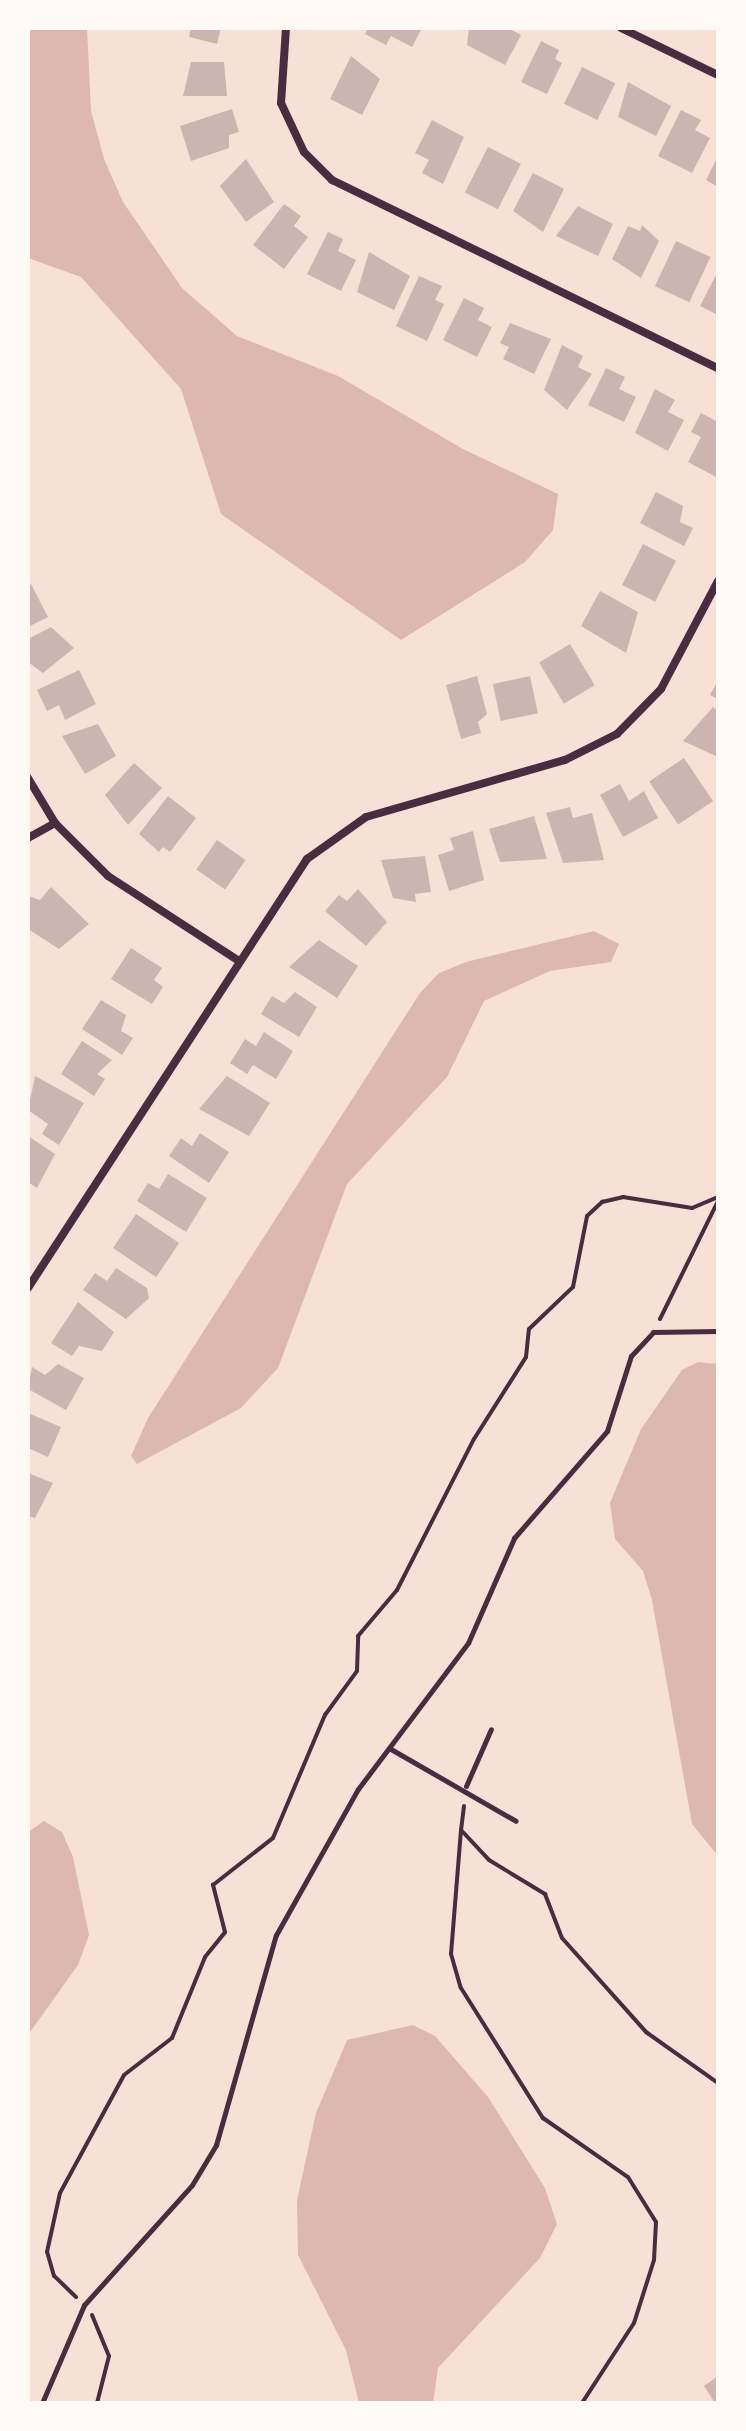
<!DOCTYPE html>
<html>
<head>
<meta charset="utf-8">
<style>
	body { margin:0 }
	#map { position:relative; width:746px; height:2431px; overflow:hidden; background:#f7e1d7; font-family:Karla,sans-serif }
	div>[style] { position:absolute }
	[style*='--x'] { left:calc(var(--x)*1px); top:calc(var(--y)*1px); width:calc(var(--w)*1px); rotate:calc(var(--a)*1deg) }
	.water>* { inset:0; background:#dcb8b0 }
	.building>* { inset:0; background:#ccb4b1; transform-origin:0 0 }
	.path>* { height:4px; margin:-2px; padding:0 2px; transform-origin:2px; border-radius:2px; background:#4a2c40 }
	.service>* { height:5px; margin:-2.5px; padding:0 2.5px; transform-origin:2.5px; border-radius:2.5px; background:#4a2c40 }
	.minor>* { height:8px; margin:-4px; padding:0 4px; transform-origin:4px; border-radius:4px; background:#4a2c40 }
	span { translate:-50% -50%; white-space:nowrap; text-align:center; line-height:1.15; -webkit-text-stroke:8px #fffaf5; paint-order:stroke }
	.frame { position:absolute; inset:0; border:30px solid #fffaf5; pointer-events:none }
</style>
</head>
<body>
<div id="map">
	<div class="water">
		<div style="clip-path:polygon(28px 28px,87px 28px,91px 111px,104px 159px,123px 202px,182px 288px,237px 336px,338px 376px,463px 449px,558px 494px,553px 530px,525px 562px,401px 640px,221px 514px,181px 389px,81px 277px,28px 258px)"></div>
		<div style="clip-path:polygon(594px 931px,619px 944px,611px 962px,550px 971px,484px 1001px,447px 1077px,347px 1184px,278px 1368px,241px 1408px,137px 1464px,131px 1456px,148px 1418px,420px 993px,439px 973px,466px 962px)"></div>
		<div style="clip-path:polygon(698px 1362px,718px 1364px,718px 1856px,692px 1824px,652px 1600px,643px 1571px,615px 1539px,610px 1503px,641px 1429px,682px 1370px)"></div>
		<div style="clip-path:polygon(44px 1821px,62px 1832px,73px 1857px,89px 1935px,78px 1965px,28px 2035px,28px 1832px)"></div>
		<div style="clip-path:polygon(413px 2025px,435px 2036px,488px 2097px,545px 2188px,557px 2224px,540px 2258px,438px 2368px,433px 2403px,359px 2403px,346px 2350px,298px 2255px,297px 2200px,316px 2113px,347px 2040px)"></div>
	</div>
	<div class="building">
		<div style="clip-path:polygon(191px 28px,221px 28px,217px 44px,189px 37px)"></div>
		<div style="clip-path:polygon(368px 28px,422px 28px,412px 47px,391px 36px,386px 45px,365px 34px)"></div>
		<div style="clip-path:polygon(469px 28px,508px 28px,521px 35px,505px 65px,467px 45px)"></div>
		<div style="clip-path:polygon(541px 41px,559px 50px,555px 59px,562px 63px,547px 94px,521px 82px)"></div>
		<div style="clip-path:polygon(351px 56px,380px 79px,362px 115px,330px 99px)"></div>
		<div style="clip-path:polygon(191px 62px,224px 62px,227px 96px,183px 96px)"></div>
		<div style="left:582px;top:67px;width:37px;height:41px;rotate:26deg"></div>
		<div style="clip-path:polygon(628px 82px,671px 106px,656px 136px,618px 117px)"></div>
		<div style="clip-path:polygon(232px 109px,239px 132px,229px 135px,229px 148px,191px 161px,180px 126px)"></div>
		<div style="clip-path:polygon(681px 110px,701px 120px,695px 130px,710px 138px,692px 173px,658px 156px)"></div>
		<div style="clip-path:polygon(432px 120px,464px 137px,443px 184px,422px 173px,429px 160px,415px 153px)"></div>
		<div style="left:488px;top:147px;width:37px;height:51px;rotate:27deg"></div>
		<div style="clip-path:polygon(718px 156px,718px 187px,706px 180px)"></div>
		<div style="clip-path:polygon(246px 159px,274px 202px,246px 222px,220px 186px)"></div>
		<div style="clip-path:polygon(533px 173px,564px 189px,543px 232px,513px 211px)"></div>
		<div style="clip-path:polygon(284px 204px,301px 216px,294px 226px,308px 237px,284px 269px,253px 245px)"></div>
		<div style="clip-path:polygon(578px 206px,613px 224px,598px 256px,556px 236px)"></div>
		<div style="clip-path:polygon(642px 225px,659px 241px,641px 278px,612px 259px,628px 226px,640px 231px)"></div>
		<div style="clip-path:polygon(328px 232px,343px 239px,338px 251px,356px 260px,341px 291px,307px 274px)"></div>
		<div style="left:676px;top:241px;width:38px;height:50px;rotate:25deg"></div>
		<div style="clip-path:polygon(369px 252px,410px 276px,394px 310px,357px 292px)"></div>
		<div style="clip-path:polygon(718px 271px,718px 315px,700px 306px)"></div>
		<div style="clip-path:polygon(419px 276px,442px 286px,435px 300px,444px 304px,427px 341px,396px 326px)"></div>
		<div style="clip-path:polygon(464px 298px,484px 308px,478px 320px,492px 327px,477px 357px,443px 340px)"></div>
		<div style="clip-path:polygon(510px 323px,551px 339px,534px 374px,503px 359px,509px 347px,500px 343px)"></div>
		<div style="clip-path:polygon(562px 345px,583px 356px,578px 367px,592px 374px,567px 410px,544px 390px)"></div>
		<div style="clip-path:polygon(606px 368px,625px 377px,619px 389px,636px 397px,624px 422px,588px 405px)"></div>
		<div style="clip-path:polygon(655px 389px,675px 400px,668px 412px,684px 420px,668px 451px,635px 433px)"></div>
		<div style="clip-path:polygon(701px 413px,718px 422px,718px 478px,688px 462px,701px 437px,691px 432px)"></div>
		<div style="clip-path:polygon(656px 492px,683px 506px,680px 522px,693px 528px,684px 546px,640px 523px)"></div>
		<div style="left:643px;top:544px;width:37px;height:46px;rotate:27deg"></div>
		<div style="clip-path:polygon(31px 584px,48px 617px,28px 627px,28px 585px)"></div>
		<div style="clip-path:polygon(600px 591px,638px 612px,626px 653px,581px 626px)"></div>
		<div style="clip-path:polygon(51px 627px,74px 648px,43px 673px,28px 662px,28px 639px)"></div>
		<div style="left:570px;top:644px;width:48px;height:36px;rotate:59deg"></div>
		<div style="clip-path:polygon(79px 670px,96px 704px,65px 720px,59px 705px,47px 711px,37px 690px)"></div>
		<div style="clip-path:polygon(477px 676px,487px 714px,478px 722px,481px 733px,461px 739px,446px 685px)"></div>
		<div style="left:530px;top:676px;width:38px;height:38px;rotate:78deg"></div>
		<div style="clip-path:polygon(718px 680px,718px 699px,710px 695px)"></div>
		<div style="clip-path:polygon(713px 707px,718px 711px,718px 757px,683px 741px)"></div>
		<div style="clip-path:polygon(98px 724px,116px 756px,85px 774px,62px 736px)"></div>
		<div style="left:684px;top:758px;width:52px;height:42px;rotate:56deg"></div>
		<div style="clip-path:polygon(134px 763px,162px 788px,128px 825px,105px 795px)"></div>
		<div style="clip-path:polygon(620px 784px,629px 801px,644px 791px,658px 818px,623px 837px,600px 795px)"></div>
		<div style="clip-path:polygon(168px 796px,196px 818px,170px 852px,163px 847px,159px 852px,139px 834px)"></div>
		<div style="clip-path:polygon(570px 807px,573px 818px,592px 813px,604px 860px,563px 863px,546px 813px)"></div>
		<div style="clip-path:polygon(534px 816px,547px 859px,500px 862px,489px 829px)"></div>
		<div style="clip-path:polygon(473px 831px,484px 880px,449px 891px,438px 855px,454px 850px,450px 838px)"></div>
		<div style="left:217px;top:840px;width:35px;height:36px;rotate:35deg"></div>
		<div style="clip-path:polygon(425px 856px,431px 892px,415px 894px,416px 902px,393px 898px,381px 860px)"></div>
		<div style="clip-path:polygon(51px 887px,89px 924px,59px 949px,28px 929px,28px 896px,40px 900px)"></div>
		<div style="clip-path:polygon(358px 889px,387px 922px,366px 946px,325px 911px,339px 895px,347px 901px)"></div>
		<div style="clip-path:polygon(319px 940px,358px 966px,337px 998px,289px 967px)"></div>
		<div style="clip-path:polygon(131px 948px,162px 968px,154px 980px,163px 987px,152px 1004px,111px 979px)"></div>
		<div style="clip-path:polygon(295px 992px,317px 1007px,299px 1037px,261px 1014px,272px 996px,284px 1003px)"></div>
		<div style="clip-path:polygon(101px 1000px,126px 1015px,121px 1031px,133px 1038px,122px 1055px,82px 1029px)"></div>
		<div style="clip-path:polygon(264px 1032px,293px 1051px,276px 1079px,253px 1065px,247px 1074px,230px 1063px,245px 1039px,256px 1046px)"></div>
		<div style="clip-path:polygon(82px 1041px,112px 1060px,97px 1074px,105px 1079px,94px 1096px,61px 1074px)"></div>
		<div style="clip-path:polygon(35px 1076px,84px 1103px,59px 1145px,42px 1134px,48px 1124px,28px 1110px)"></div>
		<div style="clip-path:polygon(227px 1076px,270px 1103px,249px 1136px,199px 1109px)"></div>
		<div style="clip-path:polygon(200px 1133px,229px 1152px,209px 1183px,169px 1156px,181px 1138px,192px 1146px)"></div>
		<div style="clip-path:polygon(28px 1136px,55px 1154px,37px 1188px,28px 1182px)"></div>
		<div style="clip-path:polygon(168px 1174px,207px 1198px,186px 1232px,137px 1201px,148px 1183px,159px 1189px)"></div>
		<div style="left:136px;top:1214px;width:52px;height:41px;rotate:34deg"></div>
		<div style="clip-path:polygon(116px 1268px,147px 1288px,149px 1298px,126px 1319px,83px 1290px,95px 1273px,107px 1281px)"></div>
		<div style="clip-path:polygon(78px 1302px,114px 1332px,102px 1351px,79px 1346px,72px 1356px,51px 1343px)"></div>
		<div style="clip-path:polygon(58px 1364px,84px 1378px,66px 1410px,28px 1389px,32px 1367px,45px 1375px)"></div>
		<div style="clip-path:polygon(28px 1413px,61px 1427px,48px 1457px,28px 1448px)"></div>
		<div style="clip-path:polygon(28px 1473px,53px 1483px,35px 1518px,28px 1516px)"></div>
		<div style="clip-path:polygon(718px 2376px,718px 2403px,715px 2403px,704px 2386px)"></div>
	</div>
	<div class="path">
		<div style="--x:660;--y:1319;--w:131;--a:-63.8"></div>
		<div style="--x:464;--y:1806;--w:24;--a:97"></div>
		<div style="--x:461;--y:1830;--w:41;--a:47"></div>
		<div style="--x:489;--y:1860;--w:66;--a:31.3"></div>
		<div style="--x:545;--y:1894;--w:47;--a:68.9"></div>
		<div style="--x:562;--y:1938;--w:126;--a:48.2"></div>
		<div style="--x:646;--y:2032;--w:88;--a:35.3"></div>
		<div style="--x:461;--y:1830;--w:124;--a:94.6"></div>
		<div style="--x:451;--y:1954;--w:35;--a:74"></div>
		<div style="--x:461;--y:1988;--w:154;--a:57.8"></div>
		<div style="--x:543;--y:2118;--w:103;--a:34.8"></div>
		<div style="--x:628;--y:2177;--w:53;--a:58.1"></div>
		<div style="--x:656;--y:2222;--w:38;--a:93"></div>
		<div style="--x:654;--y:2260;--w:66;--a:107.6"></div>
		<div style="--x:634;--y:2323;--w:95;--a:123"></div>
		<div style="--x:76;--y:2297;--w:30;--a:-136"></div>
		<div style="--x:54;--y:2276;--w:25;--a:-106"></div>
		<div style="--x:47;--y:2252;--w:60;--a:-77.6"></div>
		<div style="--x:60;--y:2193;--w:134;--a:-61.5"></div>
		<div style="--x:124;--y:2075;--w:61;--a:-37.6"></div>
		<div style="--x:172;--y:2038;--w:87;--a:-67.8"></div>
		<div style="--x:205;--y:1957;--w:32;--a:-51"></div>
		<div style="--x:225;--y:1932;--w:49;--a:-104.3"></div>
		<div style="--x:213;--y:1885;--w:76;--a:-38.1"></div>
		<div style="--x:273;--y:1838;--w:134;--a:-67.1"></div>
		<div style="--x:325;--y:1715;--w:54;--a:-54"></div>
		<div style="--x:357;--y:1671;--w:35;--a:-88"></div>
		<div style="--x:358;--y:1636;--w:60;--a:-49.7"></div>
		<div style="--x:397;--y:1590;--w:169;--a:-63"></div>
		<div style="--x:474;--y:1439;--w:97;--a:-57.6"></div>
		<div style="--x:526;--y:1357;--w:28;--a:-84"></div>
		<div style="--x:529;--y:1329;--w:61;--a:-43.7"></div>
		<div style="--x:573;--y:1287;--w:72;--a:-78.8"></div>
		<div style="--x:587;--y:1216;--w:21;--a:-43"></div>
		<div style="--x:602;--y:1202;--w:22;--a:-13"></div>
		<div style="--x:623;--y:1197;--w:70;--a:9.1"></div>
		<div style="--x:692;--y:1208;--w:28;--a:-23"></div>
		<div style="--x:92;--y:2315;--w:44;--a:67.5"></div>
		<div style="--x:109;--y:2356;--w:49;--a:104.3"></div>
	</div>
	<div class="service">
		<div style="--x:389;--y:1748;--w:146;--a:29.9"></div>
		<div style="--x:466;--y:1786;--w:62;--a:-66.3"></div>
		<div style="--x:42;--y:2403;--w:107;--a:-66.8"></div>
		<div style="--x:84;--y:2305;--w:161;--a:-48"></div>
		<div style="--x:192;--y:2185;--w:47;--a:-59"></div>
		<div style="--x:216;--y:2145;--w:218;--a:-74.1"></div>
		<div style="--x:276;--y:1935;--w:167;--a:-60.7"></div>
		<div style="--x:358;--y:1789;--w:183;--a:-53"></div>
		<div style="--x:468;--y:1643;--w:115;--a:-66.3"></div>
		<div style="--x:514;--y:1538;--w:142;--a:-49"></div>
		<div style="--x:607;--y:1431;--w:79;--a:-72.3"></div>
		<div style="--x:631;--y:1356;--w:33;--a:-47"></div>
		<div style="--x:653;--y:1332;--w:65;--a:-0.9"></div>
	</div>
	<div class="minor">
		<div style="--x:286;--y:28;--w:75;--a:93.8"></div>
		<div style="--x:281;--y:103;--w:54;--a:64.9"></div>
		<div style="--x:304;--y:152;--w:40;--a:45"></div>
		<div style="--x:332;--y:180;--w:429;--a:26"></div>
		<div style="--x:621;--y:28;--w:108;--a:25.9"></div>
		<div style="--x:28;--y:778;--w:52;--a:59"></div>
		<div style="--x:55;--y:823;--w:75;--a:45"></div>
		<div style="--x:108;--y:876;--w:156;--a:33"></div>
		<div style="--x:28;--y:838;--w:31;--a:-29"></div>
		<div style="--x:28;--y:1288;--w:512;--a:-56.96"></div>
		<div style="--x:307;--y:859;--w:72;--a:-35.4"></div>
		<div style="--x:366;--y:817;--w:207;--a:-16"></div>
		<div style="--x:565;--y:760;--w:58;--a:-26.6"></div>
		<div style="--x:617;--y:734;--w:63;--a:-45.6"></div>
		<div style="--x:661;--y:689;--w:122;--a:-62.2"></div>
	</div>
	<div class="frame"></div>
</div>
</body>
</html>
